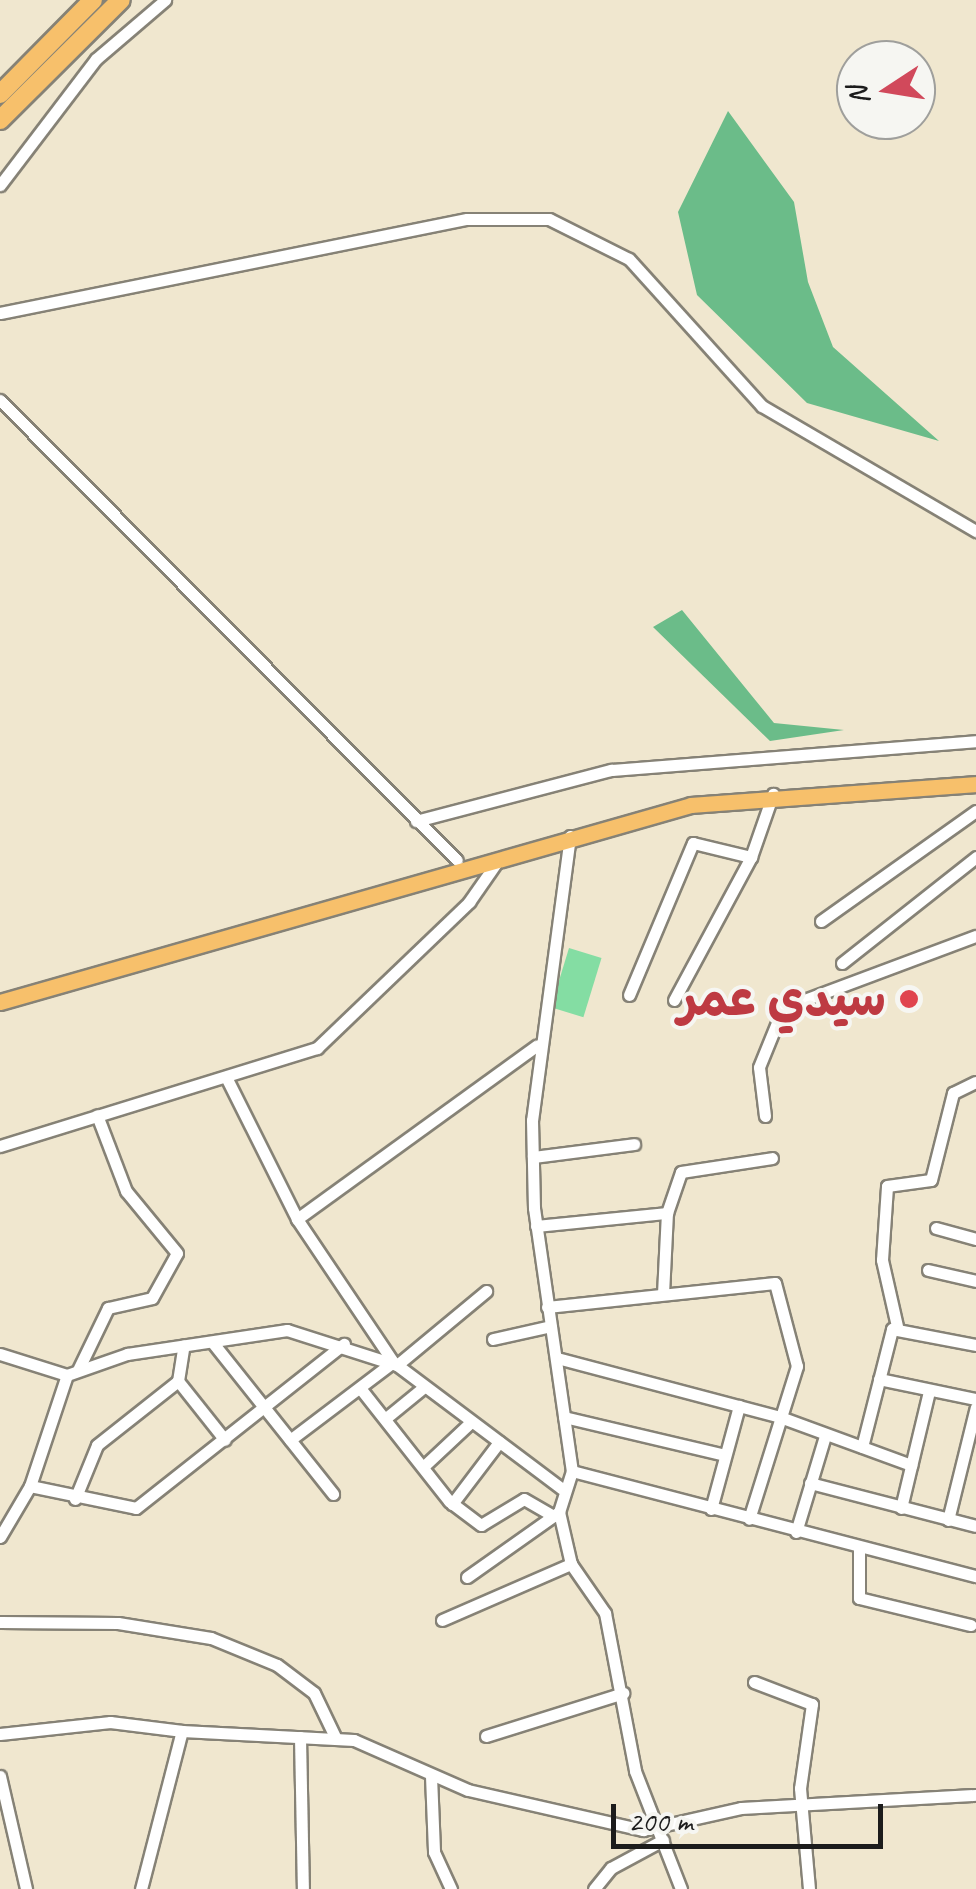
<!DOCTYPE html>
<html>
<head>
<meta charset="utf-8">
<style>
	body { margin:0 }
	#map { position:relative; width:976px; height:1889px; overflow:hidden; background:#f0e7cf; font-family:Caveat,"Playpen Sans Arabic",sans-serif }
	div>[style] { position:absolute }
	[style*='--x'] { left:calc(var(--x)*1px); top:calc(var(--y)*1px); width:calc(var(--w)*1px); rotate:calc(var(--a)*1deg) }
	.green>* { inset:0; background:#84dda3; transform-origin:0 0 }
	.forest>* { inset:0; background:#6bbc89 }
	.roads { filter:drop-shadow(2px 0 #868276) drop-shadow(-2px 0 #868276) drop-shadow(0 2px #868276) drop-shadow(0 -2px #868276) }
	.minor>* { height:11px; margin:-5.5px; padding:0 5.5px; transform-origin:5.5px; border-radius:5.5px; background:#fff }
	.major>* { height:15px; margin:-7.5px; padding:0 7.5px; transform-origin:7.5px; border-radius:7.5px; background:#f7c06b }
	.highway>* { height:18px; margin:-9px; padding:0 9px; transform-origin:9px; border-radius:9px; background:#f7c06b }
	.dots>* { width:28px; height:28px; translate:-50% -50%; box-sizing:border-box; border:5px solid #f6f6f2; border-radius:50% }
	span { translate:-50% -50%; white-space:nowrap; text-align:center; line-height:1.15; -webkit-text-stroke:8px #f6f6f2; paint-order:stroke }
	.health-label { font-size:50px; color:#be3a42; font-weight:700 }
	.right { translate:-100% -50%; text-align:right }
	.north { position:absolute; left:836px; top:40px; width:100px; height:100px; box-sizing:border-box; background:#f6f6f2; border:2px solid #9f9f9c; border-radius:50%; rotate:258deg; font-size:28px; font-weight:700; line-height:40px; text-align:center; color:#1c1c1c }
	.north::after { content:''; display:block; margin:auto; width:35px; height:45px; background:#d1495b; clip-path:polygon(50% 0,100% 100%,50% 72%,0 100%) }
	.scale { position:absolute; left:611px; top:1804px; width:272px; height:45px; box-sizing:border-box; border:5px solid #1c1c1c; border-top:0; padding-left:12px; font-size:30px; line-height:35px; white-space:nowrap; color:#1c1c1c; -webkit-text-stroke:8px #f6f6f2; paint-order:stroke }
</style>
</head>
<body>
<div id="map">
	<div class="green">
		<div style="left:569px;top:948px;width:34px;height:62px;rotate:17deg"></div>
	</div>
	<div class="forest">
		<div style="clip-path:polygon(728px 111px,794px 202px,808px 282px,833px 347px,939px 441px,807px 403px,697px 295px,678px 212px)"></div>
		<div style="clip-path:polygon(682px 610px,774px 723px,844px 730px,770px 741px,653px 627px)"></div>
	</div>
	<div class="roads">
		<div class="minor">
			<div style="--x:0;--y:185;--w:158;--a:-52.7"></div>
			<div style="--x:96;--y:59;--w:91;--a:-40.5"></div>
			<div style="--x:0;--y:313;--w:476;--a:-11.4"></div>
			<div style="--x:467;--y:219;--w:82;--a:0"></div>
			<div style="--x:549;--y:219;--w:89;--a:26.6"></div>
			<div style="--x:629;--y:259;--w:198;--a:47.9"></div>
			<div style="--x:762;--y:406;--w:248;--a:30.3"></div>
			<div style="--x:0;--y:400;--w:648;--a:45.19"></div>
			<div style="--x:416;--y:821;--w:202;--a:-14.7"></div>
			<div style="--x:611;--y:770;--w:366;--a:-4.5"></div>
			<div style="--x:570;--y:836;--w:287;--a:97.6"></div>
			<div style="--x:532;--y:1120;--w:88;--a:88.7"></div>
			<div style="--x:534;--y:1208;--w:266;--a:81.8"></div>
			<div style="--x:572;--y:1471;--w:43;--a:107.6"></div>
			<div style="--x:559;--y:1512;--w:53;--a:77"></div>
			<div style="--x:571;--y:1564;--w:60;--a:55.2"></div>
			<div style="--x:605;--y:1613;--w:161;--a:79.2"></div>
			<div style="--x:635;--y:1771;--w:127;--a:68.7"></div>
			<div style="--x:821;--y:921;--w:190;--a:-35.4"></div>
			<div style="--x:842;--y:963;--w:171;--a:-38.3"></div>
			<div style="--x:629;--y:995;--w:165;--a:-67.2"></div>
			<div style="--x:693;--y:843;--w:60;--a:13.6"></div>
			<div style="--x:674;--y:1000;--w:162;--a:-61.7"></div>
			<div style="--x:751;--y:857;--w:67;--a:-70.8"></div>
			<div style="--x:226;--y:1077;--w:159;--a:63.4"></div>
			<div style="--x:297;--y:1219;--w:172;--a:56.1"></div>
			<div style="--x:393;--y:1362;--w:129;--a:142.9"></div>
			<div style="--x:765;--y:1116;--w:49;--a:-97"></div>
			<div style="--x:759;--y:1067;--w:64;--a:-67.9"></div>
			<div style="--x:783;--y:1008;--w:206;--a:-20.5"></div>
			<div style="--x:0;--y:1146;--w:332;--a:-17.2"></div>
			<div style="--x:317;--y:1048;--w:211;--a:-43.8"></div>
			<div style="--x:469;--y:902;--w:52;--a:-55.1"></div>
			<div style="--x:533;--y:1157;--w:102;--a:-7.3"></div>
			<div style="--x:297;--y:1219;--w:296;--a:-35.9"></div>
			<div style="--x:536;--y:1226;--w:132;--a:-5.7"></div>
			<div style="--x:936;--y:1228;--w:41;--a:15.4"></div>
			<div style="--x:928;--y:1270;--w:49;--a:12.9"></div>
			<div style="--x:663;--y:1294;--w:81;--a:-87.2"></div>
			<div style="--x:667;--y:1213;--w:43;--a:-71.1"></div>
			<div style="--x:681;--y:1172;--w:92;--a:-8.7"></div>
			<div style="--x:547;--y:1307;--w:229;--a:-6"></div>
			<div style="--x:775;--y:1283;--w:86;--a:75.2"></div>
			<div style="--x:797;--y:1366;--w:160;--a:107.4"></div>
			<div style="--x:897;--y:1326;--w:68;--a:-102.8"></div>
			<div style="--x:882;--y:1260;--w:74;--a:-86.1"></div>
			<div style="--x:887;--y:1186;--w:44;--a:-7.8"></div>
			<div style="--x:931;--y:1180;--w:90;--a:-75.8"></div>
			<div style="--x:953;--y:1093;--w:25;--a:-26"></div>
			<div style="--x:493;--y:1339;--w:59;--a:-12.6"></div>
			<div style="--x:213;--y:1343;--w:193;--a:51.5"></div>
			<div style="--x:0;--y:1354;--w:70;--a:17.4"></div>
			<div style="--x:557;--y:1358;--w:231;--a:14.8"></div>
			<div style="--x:780;--y:1417;--w:140;--a:20.1"></div>
			<div style="--x:397;--y:1365;--w:116;--a:-39.7"></div>
			<div style="--x:78;--y:1370;--w:69;--a:-64.2"></div>
			<div style="--x:108;--y:1308;--w:45;--a:-12.8"></div>
			<div style="--x:152;--y:1298;--w:51;--a:-60.9"></div>
			<div style="--x:177;--y:1253;--w:80;--a:-129.4"></div>
			<div style="--x:126;--y:1191;--w:81;--a:-110.9"></div>
			<div style="--x:879;--y:1379;--w:99;--a:11.7"></div>
			<div style="--x:178;--y:1381;--w:75;--a:51.5"></div>
			<div style="--x:360;--y:1388;--w:144;--a:51.8"></div>
			<div style="--x:449;--y:1501;--w:40;--a:37"></div>
			<div style="--x:481;--y:1525;--w:50;--a:-31.2"></div>
			<div style="--x:524;--y:1499;--w:34;--a:30"></div>
			<div style="--x:564;--y:1417;--w:165;--a:13.3"></div>
			<div style="--x:386;--y:1418;--w:49;--a:-39.2"></div>
			<div style="--x:862;--y:1447;--w:122;--a:-75.7"></div>
			<div style="--x:892;--y:1329;--w:86;--a:10.8"></div>
			<div style="--x:424;--y:1466;--w:64;--a:-43.1"></div>
			<div style="--x:572;--y:1471;--w:417;--a:14.6"></div>
			<div style="--x:810;--y:1483;--w:171;--a:14.5"></div>
			<div style="--x:30;--y:1486;--w:108;--a:11.7"></div>
			<div style="--x:136;--y:1508;--w:265;--a:-38.3"></div>
			<div style="--x:75;--y:1499;--w:58;--a:-67.8"></div>
			<div style="--x:97;--y:1445;--w:103;--a:-38.3"></div>
			<div style="--x:178;--y:1381;--w:36;--a:-81"></div>
			<div style="--x:452;--y:1504;--w:78;--a:-52.8"></div>
			<div style="--x:901;--y:1508;--w:120;--a:-76.5"></div>
			<div style="--x:711;--y:1509;--w:107;--a:-74.8"></div>
			<div style="--x:948;--y:1520;--w:116;--a:-76.1"></div>
			<div style="--x:796;--y:1532;--w:100;--a:-73.2"></div>
			<div style="--x:0;--y:1537;--w:59;--a:-59.5"></div>
			<div style="--x:30;--y:1486;--w:117;--a:-71.6"></div>
			<div style="--x:67;--y:1375;--w:64;--a:-19.3"></div>
			<div style="--x:127;--y:1354;--w:162;--a:-8.5"></div>
			<div style="--x:287;--y:1330;--w:115;--a:17.7"></div>
			<div style="--x:397;--y:1365;--w:206;--a:36.9"></div>
			<div style="--x:859;--y:1548;--w:50;--a:90"></div>
			<div style="--x:859;--y:1598;--w:115;--a:13.6"></div>
			<div style="--x:467;--y:1577;--w:113;--a:-35.2"></div>
			<div style="--x:442;--y:1620;--w:141;--a:-23.5"></div>
			<div style="--x:0;--y:1622;--w:118;--a:0.5"></div>
			<div style="--x:118;--y:1623;--w:94;--a:9.2"></div>
			<div style="--x:211;--y:1638;--w:71;--a:22.2"></div>
			<div style="--x:277;--y:1665;--w:46;--a:37.1"></div>
			<div style="--x:314;--y:1693;--w:51;--a:64.4"></div>
			<div style="--x:754;--y:1682;--w:62;--a:20.8"></div>
			<div style="--x:812;--y:1704;--w:85;--a:98.1"></div>
			<div style="--x:800;--y:1788;--w:101;--a:84.9"></div>
			<div style="--x:0;--y:1734;--w:111;--a:-6.2"></div>
			<div style="--x:110;--y:1722;--w:73;--a:7.1"></div>
			<div style="--x:486;--y:1736;--w:144;--a:-17.4"></div>
			<div style="--x:300;--y:1737;--w:152;--a:88.9"></div>
			<div style="--x:0;--y:1776;--w:116;--a:77"></div>
			<div style="--x:431;--y:1776;--w:76;--a:87.7"></div>
			<div style="--x:434;--y:1852;--w:41;--a:65.3"></div>
			<div style="--x:141;--y:1889;--w:163;--a:-75.5"></div>
			<div style="--x:182;--y:1731;--w:172;--a:3"></div>
			<div style="--x:354;--y:1740;--w:124;--a:23.7"></div>
			<div style="--x:468;--y:1790;--w:180;--a:12.9"></div>
			<div style="--x:643;--y:1830;--w:100;--a:-12.7"></div>
			<div style="--x:741;--y:1808;--w:235;--a:-3.2"></div>
			<div style="--x:594;--y:1889;--w:27;--a:-51"></div>
			<div style="--x:611;--y:1868;--w:59;--a:-28.3"></div>
		</div>
		<div class="major">
			<div style="--x:0;--y:1002;--w:719;--a:-15.91"></div>
			<div style="--x:691;--y:805;--w:286;--a:-4.2"></div>
		</div>
		<div class="highway">
			<div style="--x:0;--y:94;--w:132;--a:-45.3"></div>
			<div style="--x:0;--y:120;--w:170;--a:-44.8"></div>
		</div>
	</div>
	<div class="dots">
		<div style="left:909px;top:999px;background:#e0444e"></div>
	</div>
	<div class="health-label">
		<span class="right" style="left:886px;top:999px">سيدي عمر</span>
	</div>
	<div class="north">N</div>
	<div class="scale">200 m</div>
</div>
</body>
</html>
